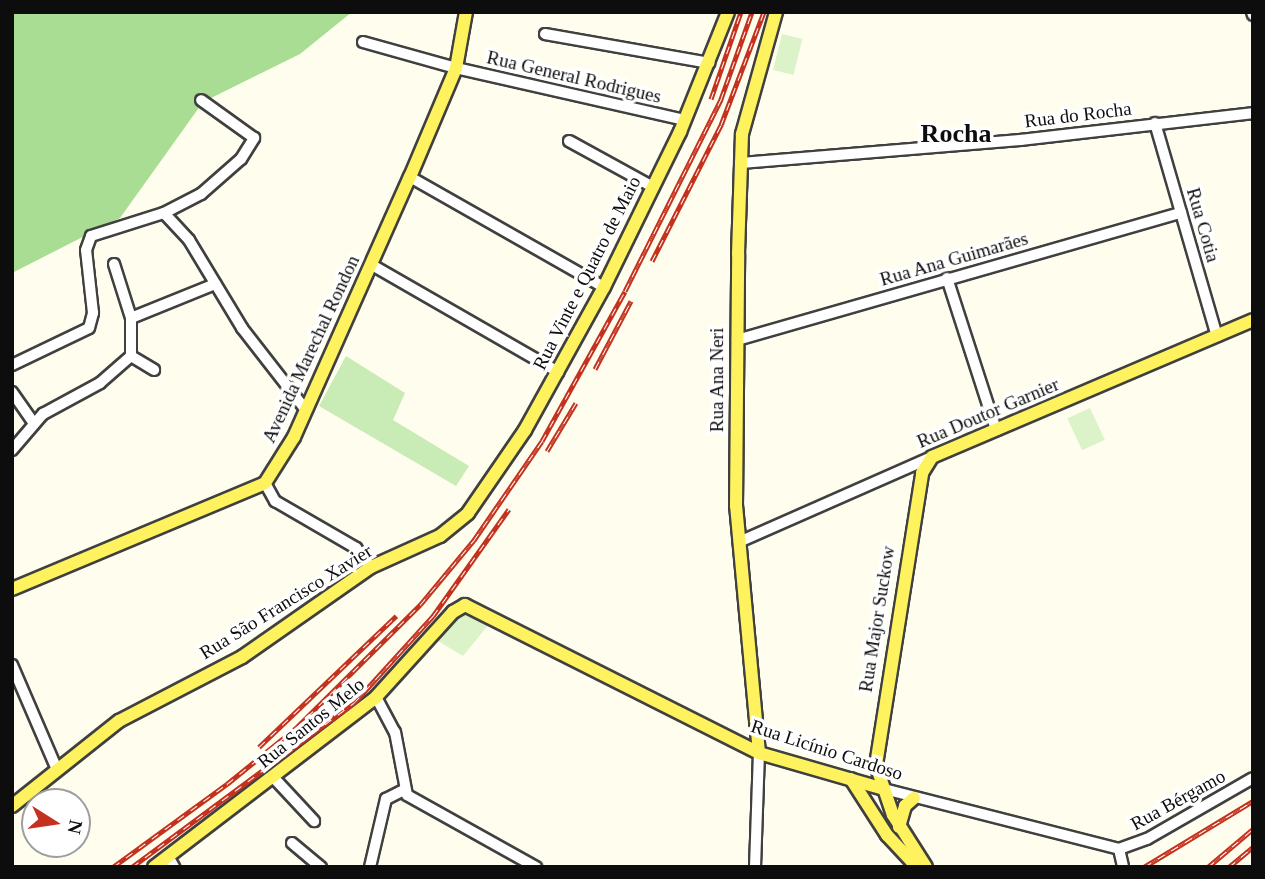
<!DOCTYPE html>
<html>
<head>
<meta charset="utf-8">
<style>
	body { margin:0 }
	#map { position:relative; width:1265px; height:879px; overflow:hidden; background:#fffeee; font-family:"Times New Roman",serif }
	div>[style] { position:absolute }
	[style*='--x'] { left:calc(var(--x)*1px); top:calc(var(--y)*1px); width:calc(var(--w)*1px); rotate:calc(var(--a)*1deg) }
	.green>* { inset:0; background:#c9ebb5 }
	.forest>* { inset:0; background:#a9dd94 }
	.pitch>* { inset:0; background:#dcf2c8; transform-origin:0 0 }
	.roads { filter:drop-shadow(2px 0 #404040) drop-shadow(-2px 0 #404040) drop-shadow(0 2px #404040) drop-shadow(0 -2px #404040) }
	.minor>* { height:10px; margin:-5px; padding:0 5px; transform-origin:5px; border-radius:5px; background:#fff }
	.major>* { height:12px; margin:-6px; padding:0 6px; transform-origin:6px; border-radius:6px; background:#fef25e }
	.rail>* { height:5px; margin-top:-2.5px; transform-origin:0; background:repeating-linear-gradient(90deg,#fff 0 8px,#c4321f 0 16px); box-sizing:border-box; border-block:2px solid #c4321f }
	span { translate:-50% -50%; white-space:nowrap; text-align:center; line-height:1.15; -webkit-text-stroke:7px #fff; paint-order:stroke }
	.street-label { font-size:19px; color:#0d0d0d }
	.district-label { font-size:26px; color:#0d0d0d; font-weight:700 }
	.frame { position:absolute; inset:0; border:14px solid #0d0d0d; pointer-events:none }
	.north { position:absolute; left:21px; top:788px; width:70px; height:70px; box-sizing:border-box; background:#fff; border:2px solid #9e9e9e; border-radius:50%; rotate:102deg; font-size:19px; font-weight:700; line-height:28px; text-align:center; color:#0d0d0d }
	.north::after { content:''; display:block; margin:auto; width:24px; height:32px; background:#c4321f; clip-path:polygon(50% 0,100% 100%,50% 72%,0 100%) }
</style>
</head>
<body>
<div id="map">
	<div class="green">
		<div style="clip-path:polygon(346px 356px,405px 393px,393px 420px,469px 466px,456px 486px,319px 406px)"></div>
	</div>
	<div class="forest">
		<div style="clip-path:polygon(12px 12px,352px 12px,300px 54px,203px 102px,120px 218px,12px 273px)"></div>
	</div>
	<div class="pitch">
		<div style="left:782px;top:34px;width:21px;height:37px;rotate:14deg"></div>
		<div style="left:1090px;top:408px;width:35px;height:25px;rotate:65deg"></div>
		<div style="clip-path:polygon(464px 611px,490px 623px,463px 656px,438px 641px)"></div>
	</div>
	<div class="roads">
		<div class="minor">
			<div style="--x:1252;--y:12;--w:3;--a:72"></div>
			<div style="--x:545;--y:34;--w:167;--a:10"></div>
			<div style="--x:363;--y:42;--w:97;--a:15.6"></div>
			<div style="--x:456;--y:68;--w:235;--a:12.8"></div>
			<div style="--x:1155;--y:123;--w:222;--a:73.8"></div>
			<div style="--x:569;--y:141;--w:96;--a:28.7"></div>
			<div style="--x:740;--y:163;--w:282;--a:-4.7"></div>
			<div style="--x:1021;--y:140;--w:234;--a:-6.6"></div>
			<div style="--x:410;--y:177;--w:223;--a:29.6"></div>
			<div style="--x:164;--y:213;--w:37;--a:47"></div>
			<div style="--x:189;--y:240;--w:103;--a:58.9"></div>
			<div style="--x:242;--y:328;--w:103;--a:52.1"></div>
			<div style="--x:114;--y:264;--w:57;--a:72.5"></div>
			<div style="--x:131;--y:318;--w:38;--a:90"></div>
			<div style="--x:131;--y:356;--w:27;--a:31"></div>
			<div style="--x:372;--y:265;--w:215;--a:29.9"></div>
			<div style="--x:947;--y:278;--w:160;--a:72.1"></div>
			<div style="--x:131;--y:318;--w:91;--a:-22"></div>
			<div style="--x:737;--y:340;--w:462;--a:-16"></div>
			<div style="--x:12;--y:365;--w:85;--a:-25.7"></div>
			<div style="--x:89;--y:328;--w:16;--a:-75"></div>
			<div style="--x:93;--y:313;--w:63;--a:-96.3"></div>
			<div style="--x:86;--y:250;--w:15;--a:-70"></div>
			<div style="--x:91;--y:236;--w:77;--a:-17.5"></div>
			<div style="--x:164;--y:213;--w:42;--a:-27.2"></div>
			<div style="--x:201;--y:194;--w:53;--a:-41.2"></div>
			<div style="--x:241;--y:159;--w:25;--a:-58"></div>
			<div style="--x:254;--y:138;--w:65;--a:-144.4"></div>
			<div style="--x:12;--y:392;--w:37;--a:55"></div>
			<div style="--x:12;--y:450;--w:48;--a:-49.3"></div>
			<div style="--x:43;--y:414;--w:65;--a:-28.5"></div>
			<div style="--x:100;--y:383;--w:41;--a:-41.1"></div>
			<div style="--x:265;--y:483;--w:21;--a:61"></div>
			<div style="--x:275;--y:501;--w:94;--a:30.1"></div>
			<div style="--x:356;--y:548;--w:24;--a:52"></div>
			<div style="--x:739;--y:542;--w:211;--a:-23.8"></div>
			<div style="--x:12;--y:665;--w:111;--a:66.7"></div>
			<div style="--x:376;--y:697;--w:40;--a:62"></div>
			<div style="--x:395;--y:732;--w:64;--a:79.2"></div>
			<div style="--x:407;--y:795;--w:148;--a:29.2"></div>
			<div style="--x:274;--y:778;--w:59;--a:47.1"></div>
			<div style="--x:884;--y:789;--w:243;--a:14.3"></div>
			<div style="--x:1119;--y:849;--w:30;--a:-20"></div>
			<div style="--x:1147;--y:839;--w:122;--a:-29.9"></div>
			<div style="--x:292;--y:843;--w:38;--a:40"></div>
			<div style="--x:1119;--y:849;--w:18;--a:77"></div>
			<div style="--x:168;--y:856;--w:13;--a:61"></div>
			<div style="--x:370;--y:867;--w:70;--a:-76.8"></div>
			<div style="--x:386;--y:799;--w:20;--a:-27"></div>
			<div style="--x:755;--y:867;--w:114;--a:-88"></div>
		</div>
		<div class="major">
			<div style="--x:12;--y:589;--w:274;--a:-22.7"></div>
			<div style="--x:265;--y:483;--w:54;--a:-57.8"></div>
			<div style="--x:294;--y:437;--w:285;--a:-66"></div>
			<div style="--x:410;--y:177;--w:118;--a:-67.1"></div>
			<div style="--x:456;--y:68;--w:57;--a:-79.9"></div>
			<div style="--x:759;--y:753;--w:248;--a:-95.3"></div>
			<div style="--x:736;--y:506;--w:252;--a:-89.5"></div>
			<div style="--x:738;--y:254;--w:120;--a:-88.1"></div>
			<div style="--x:742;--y:134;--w:127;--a:-74.4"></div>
			<div style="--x:851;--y:779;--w:67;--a:57.3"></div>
			<div style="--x:887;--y:835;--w:44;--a:46.8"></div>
			<div style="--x:12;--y:806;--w:137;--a:-38.5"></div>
			<div style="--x:119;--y:721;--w:139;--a:-27.5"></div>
			<div style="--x:242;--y:657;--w:157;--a:-34.9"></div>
			<div style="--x:371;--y:567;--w:76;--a:-24.2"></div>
			<div style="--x:440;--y:536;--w:36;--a:-39"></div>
			<div style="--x:468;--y:513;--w:101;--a:-55.5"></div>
			<div style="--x:525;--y:430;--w:163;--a:-61.1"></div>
			<div style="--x:604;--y:287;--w:173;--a:-63.9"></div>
			<div style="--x:680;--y:132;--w:129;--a:-68.2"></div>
			<div style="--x:899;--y:827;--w:22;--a:-74"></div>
			<div style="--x:905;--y:806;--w:12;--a:-42"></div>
			<div style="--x:154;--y:867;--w:280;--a:-37.4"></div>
			<div style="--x:376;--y:697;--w:115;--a:-47.8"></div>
			<div style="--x:453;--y:612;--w:14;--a:-30"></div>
			<div style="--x:465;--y:605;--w:329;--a:26.7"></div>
			<div style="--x:759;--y:753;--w:130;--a:16.1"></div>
			<div style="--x:926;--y:867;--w:62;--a:-122.4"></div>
			<div style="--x:893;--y:815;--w:53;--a:-108.8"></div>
			<div style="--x:876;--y:765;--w:296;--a:-81"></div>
			<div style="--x:922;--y:473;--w:19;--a:-58"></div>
			<div style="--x:932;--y:457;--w:349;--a:-23.1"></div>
		</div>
	</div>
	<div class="rail">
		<div style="--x:711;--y:99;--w:92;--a:-71"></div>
		<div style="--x:652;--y:261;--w:153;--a:-63.1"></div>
		<div style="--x:721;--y:125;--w:121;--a:-69.2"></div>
		<div style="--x:595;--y:369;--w:77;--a:-62.1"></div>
		<div style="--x:547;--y:451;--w:56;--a:-58.9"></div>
		<div style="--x:259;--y:747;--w:190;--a:-43.7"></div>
		<div style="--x:113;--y:867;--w:141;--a:-36.1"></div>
		<div style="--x:227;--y:784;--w:89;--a:-39.1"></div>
		<div style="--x:296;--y:728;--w:175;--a:-44.8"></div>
		<div style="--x:420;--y:605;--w:85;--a:-50.3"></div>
		<div style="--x:474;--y:540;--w:120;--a:-55.5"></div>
		<div style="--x:542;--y:441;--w:171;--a:-61"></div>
		<div style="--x:625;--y:291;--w:215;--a:-63.4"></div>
		<div style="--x:721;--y:99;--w:92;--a:-70.4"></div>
		<div style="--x:132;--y:867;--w:276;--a:-36.5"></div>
		<div style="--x:354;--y:703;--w:118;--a:-47.8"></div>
		<div style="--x:433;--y:616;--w:131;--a:-54.6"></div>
		<div style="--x:1144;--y:867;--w:127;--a:-31.2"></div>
		<div style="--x:1208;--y:867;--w:59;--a:-40.2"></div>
		<div style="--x:1229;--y:867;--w:31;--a:-40"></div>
	</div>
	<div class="street-label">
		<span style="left:574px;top:77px;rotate:13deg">Rua General Rodrigues</span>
		<span style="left:1078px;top:115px;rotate:-7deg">Rua do Rocha</span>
		<span style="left:1203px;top:225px;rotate:74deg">Rua Cotia</span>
		<span style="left:954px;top:259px;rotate:-16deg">Rua Ana Guimarães</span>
		<span style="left:587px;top:273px;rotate:-63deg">Rua Vinte e Quatro de Maio</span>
		<span style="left:311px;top:349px;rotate:-65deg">Avenida Marechal Rondon</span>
		<span style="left:717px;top:380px;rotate:-90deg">Rua Ana Neri</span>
		<span style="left:988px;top:413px;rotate:-23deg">Rua Doutor Garnier</span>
		<span style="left:286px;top:602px;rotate:-32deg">Rua São Francisco Xavier</span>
		<span style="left:877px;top:619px;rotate:-81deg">Rua Major Suckow</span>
		<span style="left:311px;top:723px;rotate:-39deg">Rua Santos Melo</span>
		<span style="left:827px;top:750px;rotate:18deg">Rua Licínio Cardoso</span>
		<span style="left:1178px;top:800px;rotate:-29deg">Rua Bérgamo</span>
	</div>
	<div class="district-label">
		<span style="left:956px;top:134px">Rocha</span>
	</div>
	<div class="frame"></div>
	<div class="north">N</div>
</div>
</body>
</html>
